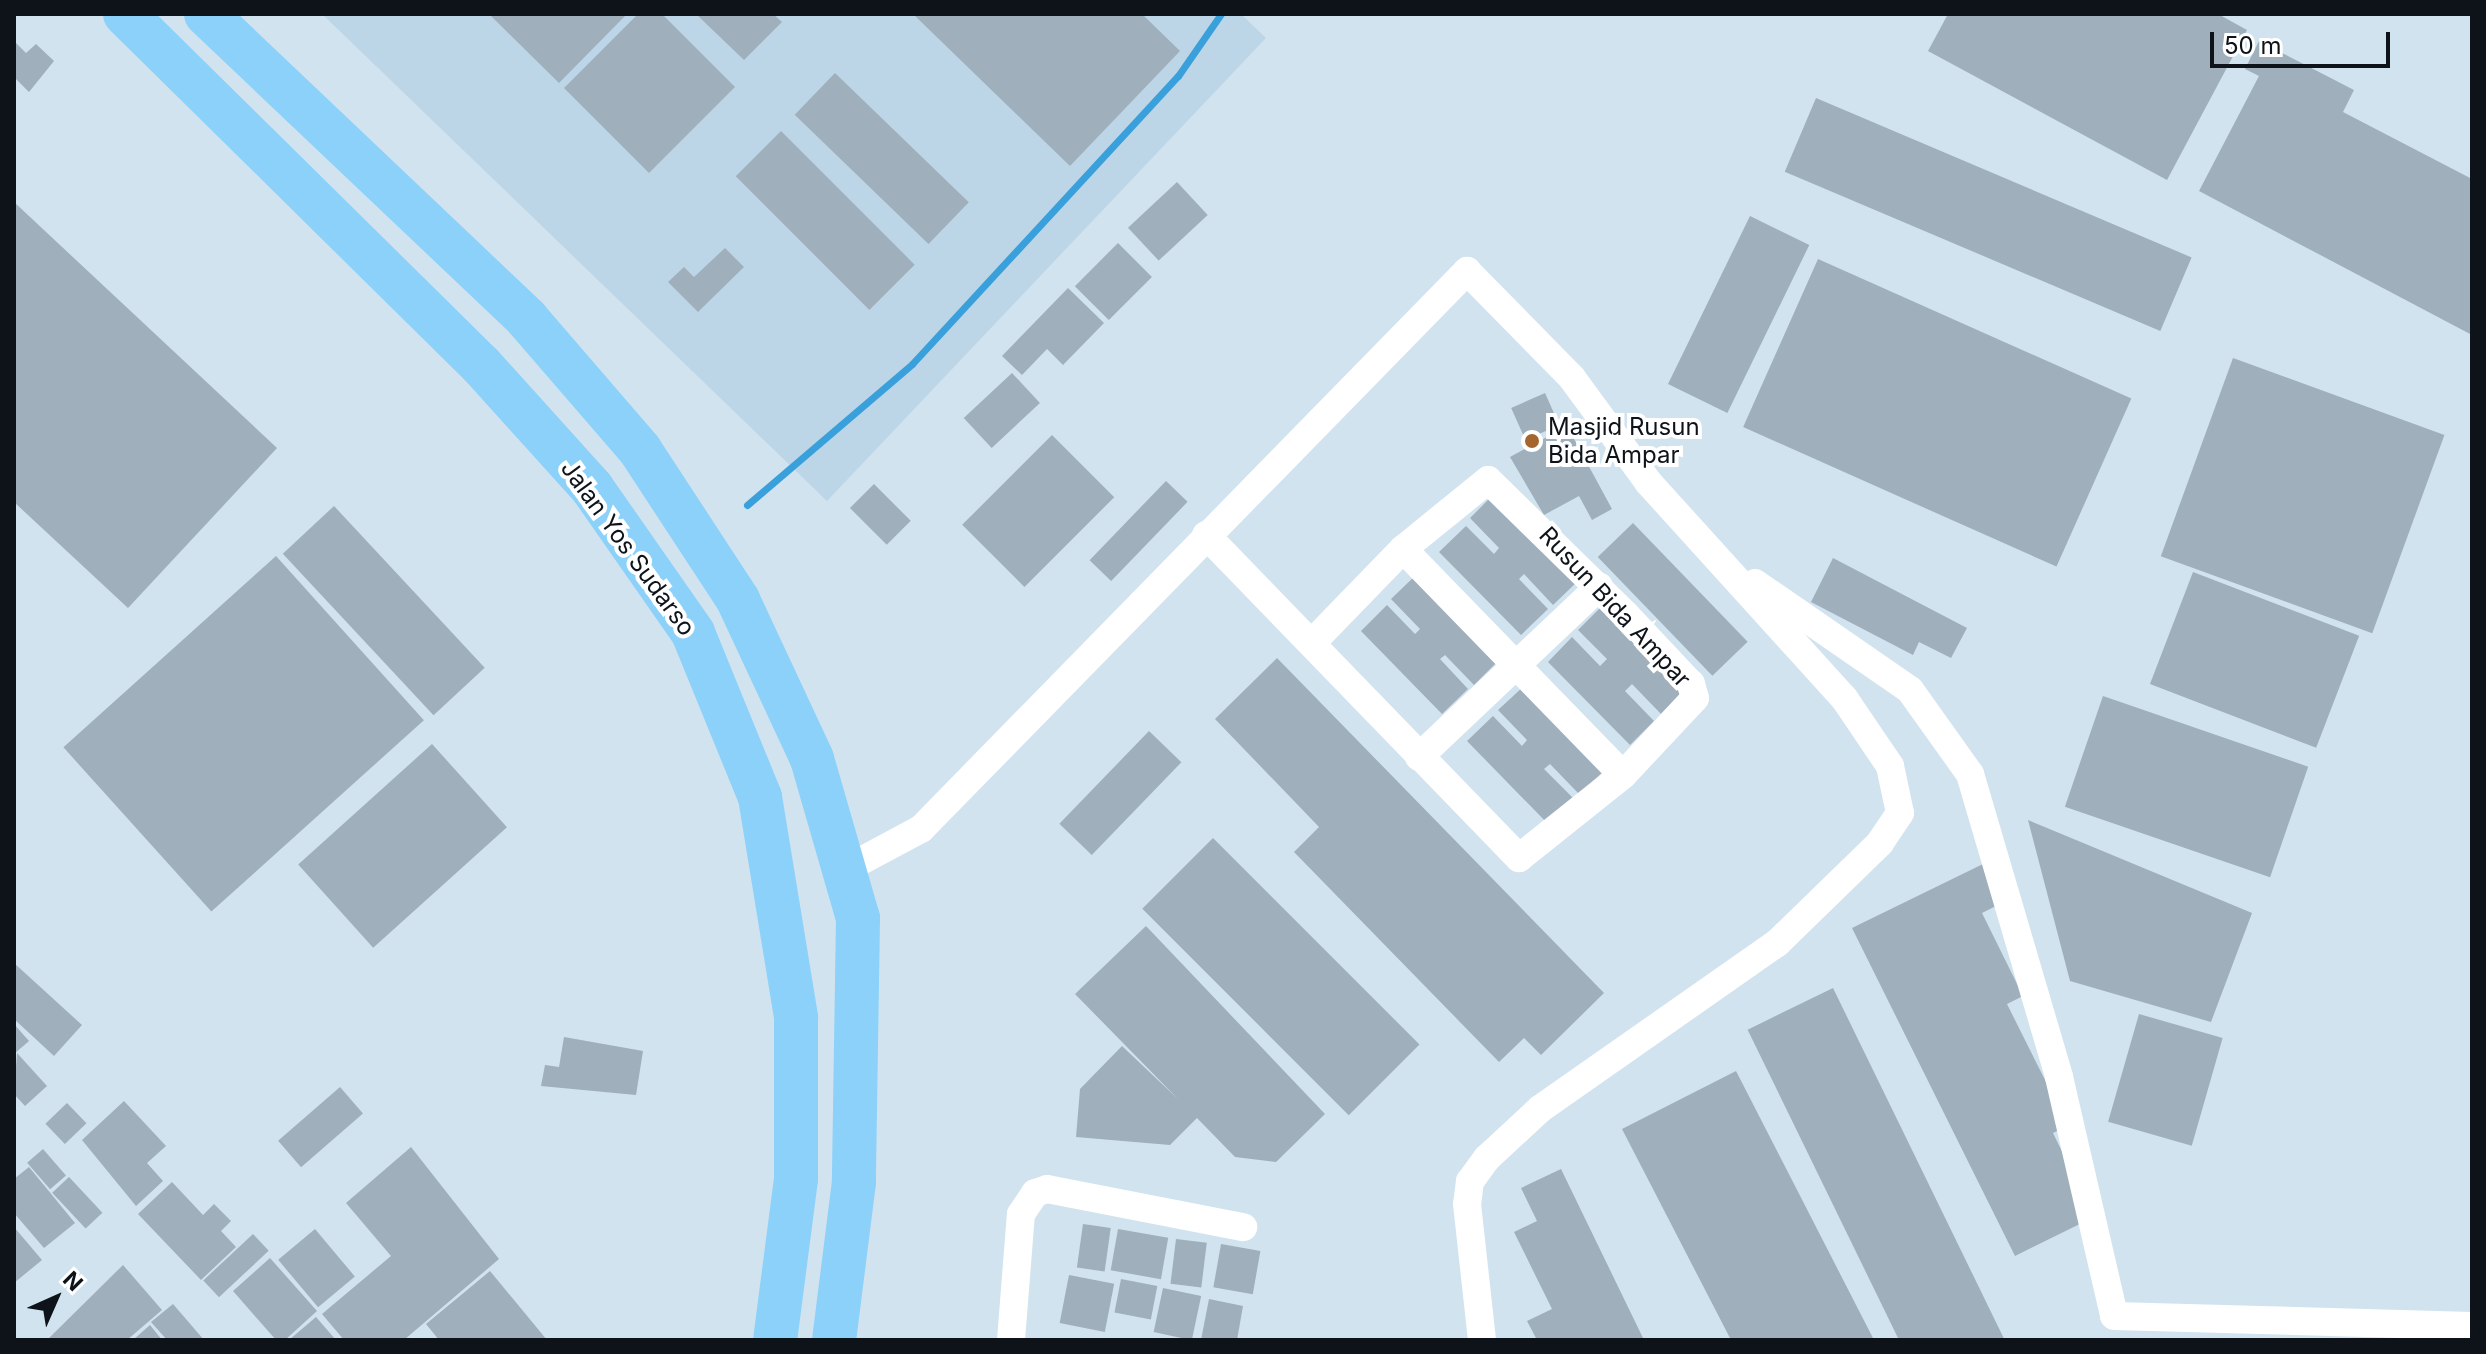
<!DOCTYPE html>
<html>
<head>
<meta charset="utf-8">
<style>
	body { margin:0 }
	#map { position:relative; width:2486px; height:1354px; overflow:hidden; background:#d1e3ef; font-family:Inter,sans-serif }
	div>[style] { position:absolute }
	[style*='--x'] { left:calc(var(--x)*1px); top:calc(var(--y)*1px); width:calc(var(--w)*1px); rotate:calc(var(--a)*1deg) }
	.built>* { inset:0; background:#bdd6e7 }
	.stream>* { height:7px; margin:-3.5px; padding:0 3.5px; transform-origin:3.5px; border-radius:3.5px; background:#3aa0db }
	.building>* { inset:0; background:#9fafbb; transform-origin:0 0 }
	.street>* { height:28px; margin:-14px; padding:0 14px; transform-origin:14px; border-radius:14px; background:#fff }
	.primary>* { height:44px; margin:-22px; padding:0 22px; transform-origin:22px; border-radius:22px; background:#8bd1f9 }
	.dots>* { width:22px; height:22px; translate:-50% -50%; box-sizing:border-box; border:4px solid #fff; border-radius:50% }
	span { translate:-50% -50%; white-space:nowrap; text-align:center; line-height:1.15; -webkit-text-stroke:8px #fff; paint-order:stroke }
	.poi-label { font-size:24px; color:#0d1318 }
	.left { translate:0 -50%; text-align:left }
	.street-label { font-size:24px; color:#0d1318 }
	.frame { position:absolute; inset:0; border:16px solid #0d1318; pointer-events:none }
	.north { position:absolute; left:16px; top:1258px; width:80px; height:80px; -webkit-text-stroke:6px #fff; paint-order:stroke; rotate:45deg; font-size:22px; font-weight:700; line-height:32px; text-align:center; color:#0d1318 }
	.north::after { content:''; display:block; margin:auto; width:28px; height:36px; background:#0d1318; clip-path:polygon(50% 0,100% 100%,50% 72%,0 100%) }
	.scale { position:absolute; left:2210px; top:32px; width:180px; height:36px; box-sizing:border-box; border:4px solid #0d1318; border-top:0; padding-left:10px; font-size:24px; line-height:28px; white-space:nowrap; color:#0d1318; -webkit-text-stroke:6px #fff; paint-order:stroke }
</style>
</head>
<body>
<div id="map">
	<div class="built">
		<div style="clip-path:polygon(322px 14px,1241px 14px,1266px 38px,827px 501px)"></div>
	</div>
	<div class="stream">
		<div style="--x:747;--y:505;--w:217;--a:-40.5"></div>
		<div style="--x:912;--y:364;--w:392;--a:-47.3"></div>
		<div style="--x:1178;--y:76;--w:75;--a:-55.3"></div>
	</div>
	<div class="building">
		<div style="clip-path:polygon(489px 14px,627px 14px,559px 83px)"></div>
		<div style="clip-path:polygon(638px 14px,662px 14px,735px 87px,649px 173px,564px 88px)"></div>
		<div style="clip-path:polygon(696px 14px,773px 14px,782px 22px,744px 60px)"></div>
		<div style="clip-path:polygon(913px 14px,1142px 14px,1180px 51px,1070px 166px)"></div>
		<div style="clip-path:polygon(1948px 14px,2218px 14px,2247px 30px,2167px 180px,1928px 51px)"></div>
		<div style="clip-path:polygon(14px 41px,26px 53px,36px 44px,54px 61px,29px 92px,14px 77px)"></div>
		<div style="clip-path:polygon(2259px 41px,2354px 90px,2343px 112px,2472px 179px,2472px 335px,2199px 191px,2259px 76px,2245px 69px)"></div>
		<div style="left:835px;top:73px;width:186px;height:58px;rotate:44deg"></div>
		<div style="left:1816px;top:98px;width:408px;height:80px;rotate:23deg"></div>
		<div style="left:781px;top:131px;width:189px;height:64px;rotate:45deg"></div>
		<div style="left:1177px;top:182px;width:45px;height:67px;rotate:47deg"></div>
		<div style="clip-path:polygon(14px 202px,277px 448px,128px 608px,14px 502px)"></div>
		<div style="left:1750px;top:216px;width:66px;height:187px;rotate:26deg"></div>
		<div style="left:1118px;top:243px;width:48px;height:61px;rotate:45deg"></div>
		<div style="clip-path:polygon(725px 248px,744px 267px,698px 312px,668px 282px,684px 267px,694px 277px)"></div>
		<div style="left:1818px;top:259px;width:343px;height:184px;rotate:24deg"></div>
		<div style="clip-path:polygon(1068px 288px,1104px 323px,1063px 365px,1047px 349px,1022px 375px,1002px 356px)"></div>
		<div style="left:2233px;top:358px;width:225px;height:211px;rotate:20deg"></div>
		<div style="left:1012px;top:373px;width:41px;height:66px;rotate:47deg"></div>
		<div style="left:1545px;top:393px;width:35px;height:37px;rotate:66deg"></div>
		<div style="clip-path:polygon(1567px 426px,1612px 509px,1592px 520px,1579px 496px,1544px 515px,1510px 457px)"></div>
		<div style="left:1052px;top:435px;width:88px;height:127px;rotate:45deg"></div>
		<div style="left:1166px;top:481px;width:30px;height:110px;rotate:44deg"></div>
		<div style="left:874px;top:484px;width:52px;height:34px;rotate:45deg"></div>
		<div style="clip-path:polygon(1495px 493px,1580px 579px,1553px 605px,1524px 574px,1519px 579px,1548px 609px,1521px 635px,1439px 552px,1466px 526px,1494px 554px,1499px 548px,1470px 518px)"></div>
		<div style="left:334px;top:506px;width:221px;height:70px;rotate:47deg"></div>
		<div style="left:1633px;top:523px;width:165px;height:49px;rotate:46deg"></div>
		<div style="left:276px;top:556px;width:221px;height:286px;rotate:48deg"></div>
		<div style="clip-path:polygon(1833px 558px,1967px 628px,1951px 658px,1919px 642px,1913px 655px,1811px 602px)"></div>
		<div style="left:2193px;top:572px;width:178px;height:120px;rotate:21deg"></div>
		<div style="clip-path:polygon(1417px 574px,1500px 659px,1474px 685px,1445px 655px,1440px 659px,1468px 689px,1442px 714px,1361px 631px,1387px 605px,1415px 634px,1420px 629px,1391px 599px)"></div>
		<div style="clip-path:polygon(1603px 605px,1686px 689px,1661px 714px,1632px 684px,1625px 691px,1654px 721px,1630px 745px,1548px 662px,1572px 637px,1600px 666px,1607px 659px,1578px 630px)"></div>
		<div style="clip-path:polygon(1277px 658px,1604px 993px,1541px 1055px,1524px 1038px,1499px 1062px,1294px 852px,1319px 827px,1215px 719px)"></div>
		<div style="clip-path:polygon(1524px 686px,1605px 770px,1579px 794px,1550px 764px,1544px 769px,1576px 801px,1550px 826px,1467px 741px,1493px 716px,1522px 746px,1527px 740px,1498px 710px)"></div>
		<div style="left:2103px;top:696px;width:217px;height:117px;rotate:19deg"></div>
		<div style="left:1149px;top:731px;width:45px;height:129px;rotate:44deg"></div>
		<div style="left:432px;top:744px;width:112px;height:180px;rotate:48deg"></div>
		<div style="clip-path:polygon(2028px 820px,2252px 913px,2211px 1022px,2070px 981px)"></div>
		<div style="left:1213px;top:838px;width:292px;height:100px;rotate:45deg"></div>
		<div style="clip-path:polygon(1983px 864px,2002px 903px,1982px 913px,2023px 996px,2007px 1004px,2068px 1126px,2053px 1133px,2094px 1217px,2015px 1256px,1852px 928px)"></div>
		<div style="clip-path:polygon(1146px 926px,1325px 1114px,1276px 1162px,1235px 1157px,1197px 1118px,1170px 1145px,1076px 1137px,1080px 1089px,1122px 1046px,1178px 1099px,1075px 994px)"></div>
		<div style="clip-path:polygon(14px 963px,82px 1025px,54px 1056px,14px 1019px)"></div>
		<div style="left:1833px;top:988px;width:391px;height:95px;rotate:64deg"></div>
		<div style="left:2139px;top:1014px;width:87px;height:112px;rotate:16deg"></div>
		<div style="clip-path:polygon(14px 1024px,29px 1041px,14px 1054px)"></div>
		<div style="clip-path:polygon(564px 1037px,643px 1051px,636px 1095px,541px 1086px,545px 1065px,559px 1067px)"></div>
		<div style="clip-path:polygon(17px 1053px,47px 1086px,25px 1106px,14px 1094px)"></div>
		<div style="clip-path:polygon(1736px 1071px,1874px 1340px,1731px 1340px,1622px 1129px)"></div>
		<div style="left:340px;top:1087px;width:35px;height:82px;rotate:49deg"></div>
		<div style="clip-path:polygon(124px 1101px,166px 1146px,147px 1163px,163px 1181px,136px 1206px,82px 1140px)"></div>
		<div style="left:67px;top:1103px;width:28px;height:30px;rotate:46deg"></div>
		<div style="clip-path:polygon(411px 1147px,499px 1259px,404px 1340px,344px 1340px,322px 1314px,391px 1256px,346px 1203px)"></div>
		<div style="left:43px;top:1149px;width:35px;height:21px;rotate:49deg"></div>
		<div style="clip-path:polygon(29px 1167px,75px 1223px,44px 1248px,14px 1213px,14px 1179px)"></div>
		<div style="clip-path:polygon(1561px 1169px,1644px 1340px,1537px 1340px,1527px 1321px,1552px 1309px,1514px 1232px,1537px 1221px,1521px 1188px)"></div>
		<div style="left:69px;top:1177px;width:49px;height:23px;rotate:47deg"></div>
		<div style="clip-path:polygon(172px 1182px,203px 1215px,214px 1204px,231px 1221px,221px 1231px,236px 1247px,201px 1280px,138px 1214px)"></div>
		<div style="left:1083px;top:1224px;width:28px;height:44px;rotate:8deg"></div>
		<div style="clip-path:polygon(14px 1227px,42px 1260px,14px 1283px)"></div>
		<div style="left:315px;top:1229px;width:62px;height:48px;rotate:50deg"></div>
		<div style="left:1118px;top:1229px;width:51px;height:42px;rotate:10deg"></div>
		<div style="left:253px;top:1234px;width:23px;height:68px;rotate:47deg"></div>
		<div style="left:1176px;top:1239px;width:31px;height:45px;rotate:7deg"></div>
		<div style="left:1221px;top:1244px;width:40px;height:44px;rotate:10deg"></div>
		<div style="clip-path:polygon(270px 1258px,317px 1311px,285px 1340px,276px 1340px,233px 1291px)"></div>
		<div style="clip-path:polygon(123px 1265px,162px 1310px,127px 1340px,47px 1340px)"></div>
		<div style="clip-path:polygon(490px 1271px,547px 1340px,439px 1340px,426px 1324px)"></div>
		<div style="left:1069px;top:1275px;width:46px;height:49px;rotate:11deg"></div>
		<div style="left:1121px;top:1279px;width:37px;height:34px;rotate:11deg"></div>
		<div style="left:1163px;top:1288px;width:39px;height:45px;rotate:12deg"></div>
		<div style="clip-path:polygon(1209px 1299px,1243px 1306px,1237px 1340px,1201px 1340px)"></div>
		<div style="clip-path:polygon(173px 1304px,204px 1340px,167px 1340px,151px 1322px)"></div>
		<div style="clip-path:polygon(316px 1317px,336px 1340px,289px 1340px)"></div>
		<div style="clip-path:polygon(150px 1325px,162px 1340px,133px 1340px)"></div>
	</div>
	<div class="street">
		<div style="--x:1206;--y:535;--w:450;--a:45.9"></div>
		<div style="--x:1519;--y:858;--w:133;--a:-38.6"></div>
		<div style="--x:1623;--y:775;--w:105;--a:-46.9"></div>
		<div style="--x:1695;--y:698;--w:15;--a:-106"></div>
		<div style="--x:1691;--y:684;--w:95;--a:-133.3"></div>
		<div style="--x:1626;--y:615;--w:193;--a:-135.6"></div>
		<div style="--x:1488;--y:480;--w:109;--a:140.9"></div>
		<div style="--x:1403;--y:549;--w:131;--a:134.1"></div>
		<div style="--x:1403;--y:549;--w:315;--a:45.8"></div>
		<div style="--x:1755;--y:583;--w:188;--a:34.6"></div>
		<div style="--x:1910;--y:690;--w:103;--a:54.5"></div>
		<div style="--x:1970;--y:774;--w:316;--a:73.6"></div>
		<div style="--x:2059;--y:1077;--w:245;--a:77"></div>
		<div style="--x:2114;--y:1316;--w:358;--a:1.6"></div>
		<div style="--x:1419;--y:757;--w:248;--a:-43.4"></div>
		<div style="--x:846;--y:869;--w:85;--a:-28.1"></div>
		<div style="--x:921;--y:829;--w:781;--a:-45.62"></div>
		<div style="--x:1467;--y:271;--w:150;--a:45.5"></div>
		<div style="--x:1572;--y:378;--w:129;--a:53.8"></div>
		<div style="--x:1648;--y:482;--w:292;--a:47.8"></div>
		<div style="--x:1844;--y:698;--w:82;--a:55.9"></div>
		<div style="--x:1890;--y:766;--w:48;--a:78"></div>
		<div style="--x:1900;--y:813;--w:36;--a:124"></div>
		<div style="--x:1880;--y:843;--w:144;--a:135.8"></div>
		<div style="--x:1777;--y:943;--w:289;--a:145"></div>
		<div style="--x:1540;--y:1109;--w:72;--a:137.2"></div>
		<div style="--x:1487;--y:1158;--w:29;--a:126"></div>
		<div style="--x:1470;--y:1181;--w:23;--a:97"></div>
		<div style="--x:1467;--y:1204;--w:137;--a:83.7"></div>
		<div style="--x:1011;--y:1340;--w:126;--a:-85.5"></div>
		<div style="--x:1021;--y:1214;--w:25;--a:-56"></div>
		<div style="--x:1035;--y:1193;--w:13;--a:-18"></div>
		<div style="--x:1047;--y:1189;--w:200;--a:11"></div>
	</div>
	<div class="primary">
		<div style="--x:125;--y:14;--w:500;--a:44.6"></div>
		<div style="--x:481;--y:365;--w:166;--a:47.9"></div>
		<div style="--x:592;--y:488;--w:177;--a:55.1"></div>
		<div style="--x:693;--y:633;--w:177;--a:67.8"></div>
		<div style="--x:760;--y:797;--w:224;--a:80.7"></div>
		<div style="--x:796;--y:1018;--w:161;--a:90"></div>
		<div style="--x:796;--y:1179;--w:162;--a:97.4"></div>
		<div style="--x:206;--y:14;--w:443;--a:43.5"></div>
		<div style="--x:527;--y:319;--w:173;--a:49.2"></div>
		<div style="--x:640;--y:450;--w:179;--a:56.8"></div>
		<div style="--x:738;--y:600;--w:175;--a:65"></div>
		<div style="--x:812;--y:759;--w:166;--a:73.9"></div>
		<div style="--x:858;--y:918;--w:264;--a:90.9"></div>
		<div style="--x:854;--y:1182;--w:159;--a:97.2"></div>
	</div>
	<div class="dots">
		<div style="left:1532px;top:441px;background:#a5652e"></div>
	</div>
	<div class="poi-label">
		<span class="left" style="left:1548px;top:441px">Masjid Rusun<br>Bida Ampar</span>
	</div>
	<div class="street-label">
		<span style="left:628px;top:548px;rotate:54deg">Jalan Yos Sudarso</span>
		<span style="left:1615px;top:607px;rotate:47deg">Rusun Bida Ampar</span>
	</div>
	<div class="frame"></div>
	<div class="north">N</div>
	<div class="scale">50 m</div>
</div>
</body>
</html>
